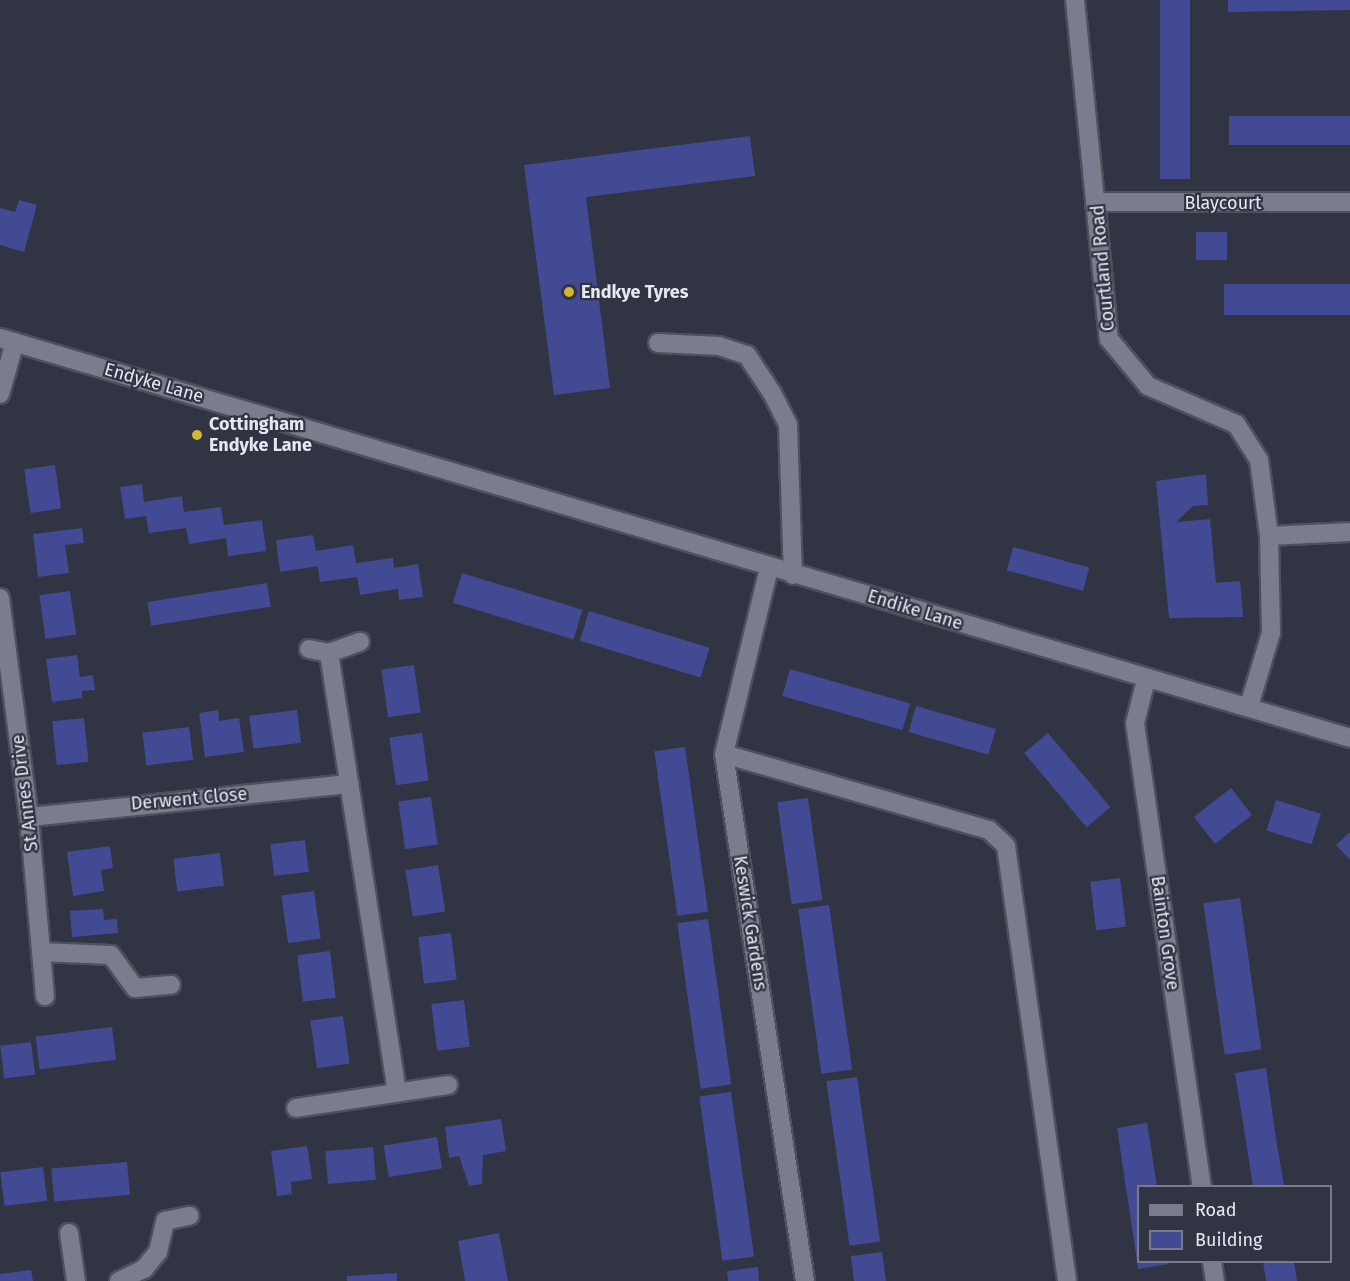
<!DOCTYPE html>
<html>
<head>
<meta charset="utf-8">
<style>
	body { margin:0 }
	#map { position:relative; width:1350px; height:1281px; overflow:hidden; background:#313442; font-family:"Fira Sans",sans-serif }
	div>[style] { position:absolute }
	[style*='--x'] { left:calc(var(--x)*1px); top:calc(var(--y)*1px); width:calc(var(--w)*1px); rotate:calc(var(--a)*1deg) }
	.building>* { inset:0; background:#424a94; transform-origin:0 0 }
	.roads { filter:drop-shadow(2px 0 #4e505c) drop-shadow(-2px 0 #4e505c) drop-shadow(0 2px #4e505c) drop-shadow(0 -2px #4e505c) }
	.minor>* { height:18px; margin:-9px; padding:0 9px; transform-origin:9px; border-radius:9px; background:#797d8d }
	.dots>* { width:16px; height:16px; translate:-50% -50%; box-sizing:border-box; border:3px solid #313442; border-radius:50% }
	span { translate:-50% -50%; white-space:nowrap; text-align:center; line-height:1.15; -webkit-text-stroke:4.5px #313442; paint-order:stroke }
	.street-label { font-size:18px; color:#e6e8f1 }
	.poi-label { font-size:18px; color:#e6e8f1; font-weight:700 }
	.left { translate:0 -50%; text-align:left }
	.legend { position:absolute; left:1137px; top:1185px; width:195px; height:78px; box-sizing:border-box; background:#313442; border:2px solid #797c88; margin:0; padding:8px 10px; list-style:none; font-size:18px; color:#e6e8f1 }
	.legend li { display:flex; align-items:center; gap:12px; height:30px }
	.legend b { width:30px; border:2px solid #797c88 }
</style>
</head>
<body>
<div id="map">
	<div class="building">
		<div style="left:1160px;top:0;width:30px;height:179px"></div>
		<div style="clip-path:polygon(1228px 0,1350px 0,1350px 10px,1228px 12px)"></div>
		<div style="left:1350px;top:116px;width:29px;height:121px;rotate:90deg"></div>
		<div style="clip-path:polygon(750px 136px,755px 176px,586px 197px,610px 388px,554px 395px,524px 165px)"></div>
		<div style="clip-path:polygon(19px 200px,37px 205px,24px 252px,0 245px,0 208px,15px 212px)"></div>
		<div style="left:1196px;top:232px;width:31px;height:28px"></div>
		<div style="left:1350px;top:284px;width:31px;height:126px;rotate:90deg"></div>
		<div style="left:55px;top:465px;width:44px;height:31px;rotate:82deg"></div>
		<div style="clip-path:polygon(1206px 474px,1208px 505px,1193px 506px,1176px 522px,1210px 519px,1216px 583px,1240px 581px,1243px 617px,1169px 618px,1156px 481px)"></div>
		<div style="clip-path:polygon(142px 484px,144px 502px,182px 496px,184px 512px,221px 507px,224px 525px,262px 520px,266px 551px,228px 556px,226px 538px,189px 544px,186px 528px,149px 533px,146px 516px,125px 519px,120px 487px)"></div>
		<div style="clip-path:polygon(82px 528px,84px 543px,65px 545px,69px 573px,38px 577px,33px 534px)"></div>
		<div style="clip-path:polygon(313px 535px,316px 551px,353px 545px,356px 563px,393px 558px,394px 568px,418px 564px,423px 597px,399px 600px,398px 589px,360px 595px,357px 577px,320px 582px,318px 566px,280px 572px,276px 540px)"></div>
		<div style="left:1013px;top:547px;width:79px;height:24px;rotate:15deg"></div>
		<div style="left:462px;top:573px;width:126px;height:31px;rotate:17deg"></div>
		<div style="left:267px;top:583px;width:24px;height:121px;rotate:81deg"></div>
		<div style="left:70px;top:591px;width:44px;height:31px;rotate:82deg"></div>
		<div style="left:589px;top:611px;width:126px;height:31px;rotate:17deg"></div>
		<div style="clip-path:polygon(77px 655px,80px 677px,93px 675px,95px 690px,82px 691px,82px 698px,52px 702px,46px 659px)"></div>
		<div style="left:414px;top:665px;width:48px;height:33px;rotate:82deg"></div>
		<div style="left:790px;top:669px;width:125px;height:28px;rotate:16deg"></div>
		<div style="left:916px;top:706px;width:83px;height:27px;rotate:16deg"></div>
		<div style="clip-path:polygon(218px 710px,219px 721px,239px 718px,244px 752px,205px 757px,199px 713px)"></div>
		<div style="left:297px;top:710px;width:33px;height:48px;rotate:83deg"></div>
		<div style="left:84px;top:718px;width:44px;height:32px;rotate:84deg"></div>
		<div style="left:189px;top:727px;width:33px;height:47px;rotate:83deg"></div>
		<div style="left:422px;top:733px;width:48px;height:33px;rotate:82deg"></div>
		<div style="left:1048px;top:733px;width:97px;height:31px;rotate:50deg"></div>
		<div style="left:685px;top:747px;width:166px;height:31px;rotate:82deg"></div>
		<div style="left:1231px;top:788px;width:34px;height:47px;rotate:52deg"></div>
		<div style="left:431px;top:797px;width:48px;height:33px;rotate:82deg"></div>
		<div style="left:808px;top:798px;width:103px;height:31px;rotate:82deg"></div>
		<div style="left:1276px;top:800px;width:47px;height:32px;rotate:17deg"></div>
		<div style="clip-path:polygon(1350px 832px,1350px 860px,1336px 845px)"></div>
		<div style="left:305px;top:840px;width:32px;height:35px;rotate:83deg"></div>
		<div style="clip-path:polygon(110px 846px,113px 868px,101px 870px,104px 891px,73px 896px,67px 852px)"></div>
		<div style="left:220px;top:853px;width:33px;height:47px;rotate:83deg"></div>
		<div style="left:438px;top:865px;width:47px;height:33px;rotate:81deg"></div>
		<div style="left:1120px;top:878px;width:49px;height:30px;rotate:83deg"></div>
		<div style="left:314px;top:891px;width:48px;height:33px;rotate:82deg"></div>
		<div style="left:1240px;top:898px;width:153px;height:37px;rotate:82deg"></div>
		<div style="left:829px;top:905px;width:166px;height:31px;rotate:82deg"></div>
		<div style="clip-path:polygon(103px 909px,104px 920px,117px 919px,118px 933px,72px 937px,70px 911px)"></div>
		<div style="left:708px;top:919px;width:167px;height:31px;rotate:82deg"></div>
		<div style="left:451px;top:933px;width:47px;height:33px;rotate:83deg"></div>
		<div style="left:330px;top:951px;width:47px;height:33px;rotate:83deg"></div>
		<div style="left:464px;top:1000px;width:47px;height:33px;rotate:83deg"></div>
		<div style="left:343px;top:1016px;width:48px;height:33px;rotate:82deg"></div>
		<div style="left:112px;top:1027px;width:33px;height:77px;rotate:83deg"></div>
		<div style="left:31px;top:1042px;width:33px;height:31px;rotate:83deg"></div>
		<div style="clip-path:polygon(1266px 1068px,1276px 1139px,1284px 1186px,1253px 1186px,1235px 1073px)"></div>
		<div style="left:857px;top:1077px;width:166px;height:31px;rotate:82deg"></div>
		<div style="left:731px;top:1092px;width:166px;height:32px;rotate:82deg"></div>
		<div style="clip-path:polygon(501px 1119px,506px 1151px,483px 1155px,482px 1184px,469px 1186px,459px 1156px,449px 1158px,445px 1127px)"></div>
		<div style="clip-path:polygon(1147px 1123px,1157px 1186px,1138px 1186px,1137px 1261px,1117px 1128px)"></div>
		<div style="left:437px;top:1137px;width:32px;height:54px;rotate:81deg"></div>
		<div style="clip-path:polygon(307px 1146px,312px 1179px,291px 1182px,292px 1194px,277px 1196px,271px 1151px)"></div>
		<div style="left:373px;top:1147px;width:33px;height:48px;rotate:85deg"></div>
		<div style="left:127px;top:1162px;width:33px;height:76px;rotate:85deg"></div>
		<div style="left:43px;top:1167px;width:34px;height:43px;rotate:83deg"></div>
		<div style="clip-path:polygon(499px 1233px,508px 1281px,465px 1281px,458px 1241px)"></div>
		<div style="clip-path:polygon(882px 1252px,886px 1281px,854px 1281px,851px 1256px)"></div>
		<div style="clip-path:polygon(1137px 1262px,1168px 1262px,1169px 1264px,1138px 1269px)"></div>
		<div style="clip-path:polygon(1263px 1262px,1294px 1262px,1297px 1281px,1266px 1281px)"></div>
		<div style="clip-path:polygon(758px 1267px,759px 1281px,728px 1281px,727px 1271px)"></div>
		<div style="clip-path:polygon(31px 1270px,33px 1281px,0 1281px,0 1274px)"></div>
		<div style="clip-path:polygon(397px 1273px,397px 1281px,347px 1281px,347px 1276px)"></div>
	</div>
	<div class="roads">
		<div class="minor">
			<div style="--x:1075;--y:0;--w:341;--a:84.3"></div>
			<div style="--x:1109;--y:339;--w:61;--a:50.3"></div>
			<div style="--x:1148;--y:386;--w:96;--a:23.4"></div>
			<div style="--x:1236;--y:424;--w:43;--a:57.4"></div>
			<div style="--x:1259;--y:460;--w:77;--a:82.5"></div>
			<div style="--x:1269;--y:536;--w:97;--a:88.8"></div>
			<div style="--x:1271;--y:633;--w:76;--a:106.8"></div>
			<div style="--x:1097;--y:202;--w:253;--a:0"></div>
			<div style="--x:0;--y:338;--w:1408;--a:16.5"></div>
			<div style="--x:658;--y:343;--w:61;--a:2.8"></div>
			<div style="--x:719;--y:346;--w:29;--a:18"></div>
			<div style="--x:747;--y:355;--w:45;--a:56.7"></div>
			<div style="--x:772;--y:393;--w:36;--a:63"></div>
			<div style="--x:788;--y:425;--w:150;--a:88.1"></div>
			<div style="--x:0;--y:394;--w:54;--a:-73.9"></div>
			<div style="--x:1269;--y:536;--w:81;--a:-2.8"></div>
			<div style="--x:769;--y:568;--w:191;--a:103.6"></div>
			<div style="--x:724;--y:754;--w:533;--a:81.26"></div>
			<div style="--x:0;--y:598;--w:221;--a:82.5"></div>
			<div style="--x:29;--y:817;--w:180;--a:84.9"></div>
			<div style="--x:309;--y:649;--w:20;--a:11"></div>
			<div style="--x:329;--y:653;--w:33;--a:-20"></div>
			<div style="--x:329;--y:653;--w:442;--a:81.2"></div>
			<div style="--x:1146;--y:680;--w:44;--a:104.3"></div>
			<div style="--x:1135;--y:723;--w:468;--a:81.8"></div>
			<div style="--x:724;--y:754;--w:276;--a:16"></div>
			<div style="--x:989;--y:830;--w:23;--a:43"></div>
			<div style="--x:1006;--y:846;--w:439;--a:82"></div>
			<div style="--x:29;--y:817;--w:322;--a:-5.9"></div>
			<div style="--x:41;--y:952;--w:70;--a:2.5"></div>
			<div style="--x:111;--y:955;--w:41;--a:54"></div>
			<div style="--x:135;--y:988;--w:36;--a:-5"></div>
			<div style="--x:296;--y:1108;--w:154;--a:-8.6"></div>
			<div style="--x:69;--y:1233;--w:49;--a:81.7"></div>
			<div style="--x:1212;--y:1262;--w:19;--a:81"></div>
			<div style="--x:119;--y:1281;--w:28;--a:-26"></div>
			<div style="--x:144;--y:1269;--w:22;--a:-51"></div>
			<div style="--x:158;--y:1252;--w:32;--a:-77"></div>
			<div style="--x:165;--y:1221;--w:25;--a:-12"></div>
		</div>
	</div>
	<div class="dots">
		<div style="left:569px;top:292px;background:#d3b635"></div>
		<div style="left:197px;top:435px;background:#d3b635"></div>
	</div>
	<div class="street-label">
		<span style="left:1223px;top:203px">Blaycourt</span>
		<span style="left:1103px;top:268px;rotate:-95deg">Courtland Road</span>
		<span style="left:154px;top:383px;rotate:16deg">Endyke Lane</span>
		<span style="left:915px;top:610px;rotate:17deg">Endike Lane</span>
		<span style="left:25px;top:793px;rotate:-97deg">St Annes Drive</span>
		<span style="left:189px;top:799px;rotate:-5deg">Derwent Close</span>
		<span style="left:750px;top:923px;rotate:81deg">Keswick Gardens</span>
		<span style="left:1165px;top:933px;rotate:82deg">Bainton Grove</span>
	</div>
	<div class="poi-label">
		<span class="left" style="left:581px;top:292px">Endkye Tyres</span>
		<span class="left" style="left:209px;top:435px">Cottingham<br>Endyke Lane</span>
	</div>
	<ul class="legend">
	<li><b style="height:8px;background:#797d8d"></b>Road</li>
	<li><b style="height:16px;background:#424a94"></b>Building</li>
	</ul>
</div>
</body>
</html>
